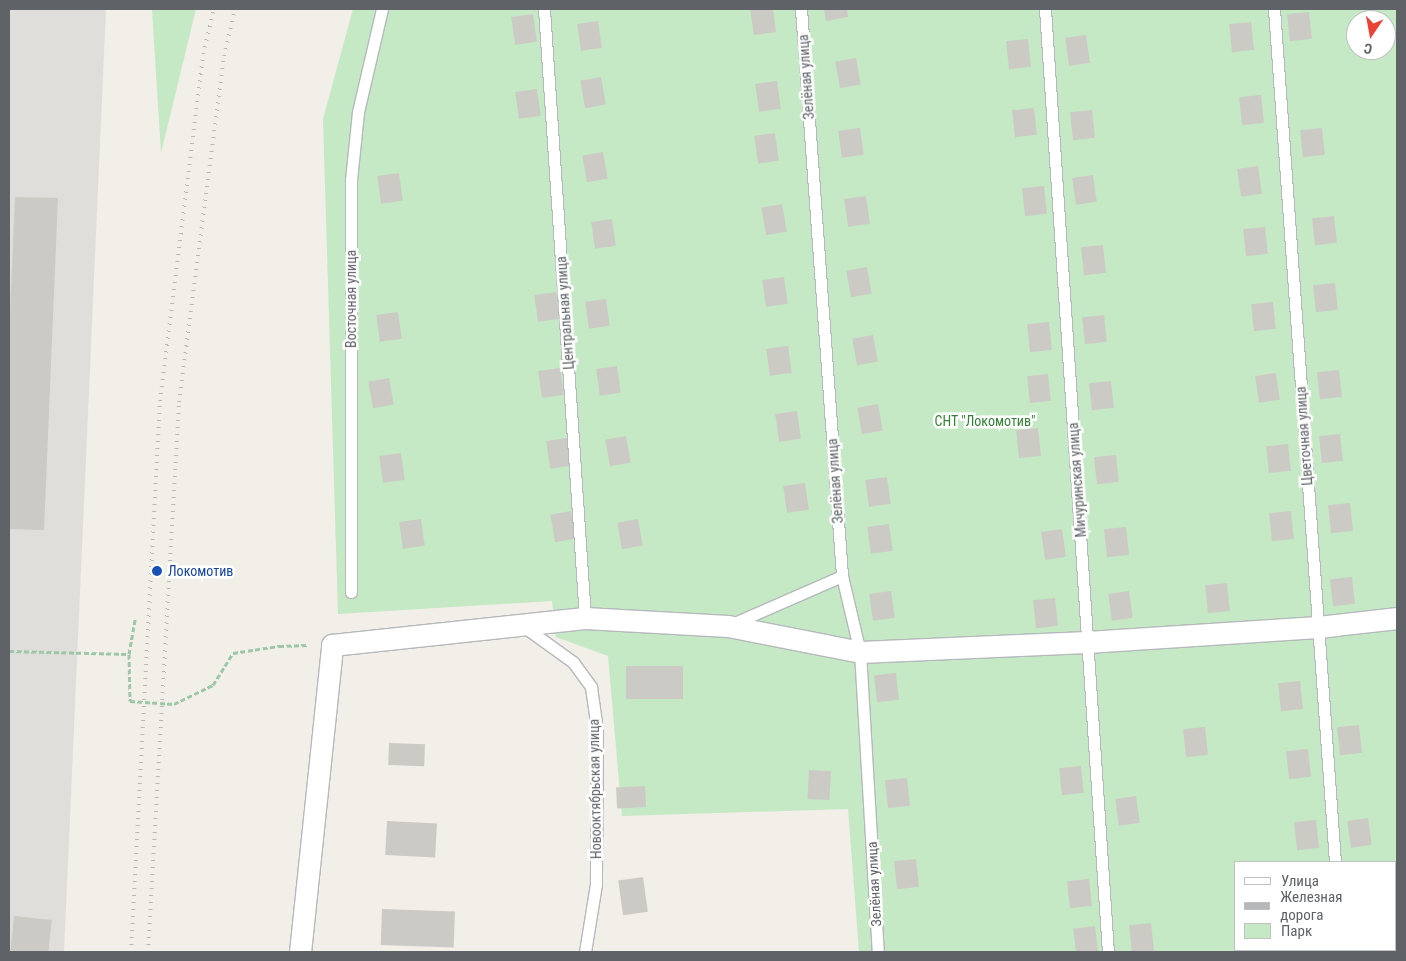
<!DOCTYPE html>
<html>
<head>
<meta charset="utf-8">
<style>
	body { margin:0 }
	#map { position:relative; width:1406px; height:961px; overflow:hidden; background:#f1efe8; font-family:"Roboto Condensed",sans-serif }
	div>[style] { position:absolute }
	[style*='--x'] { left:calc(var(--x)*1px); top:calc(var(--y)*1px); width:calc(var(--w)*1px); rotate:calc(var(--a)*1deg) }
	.industrial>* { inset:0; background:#e0deda }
	.green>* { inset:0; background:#c5e8c5 }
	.building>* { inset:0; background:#cccac5; transform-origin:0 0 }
	.path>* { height:3px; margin-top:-1.5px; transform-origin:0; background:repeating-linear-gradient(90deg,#9cc7a9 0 5px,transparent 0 7.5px) }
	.roads { filter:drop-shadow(1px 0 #b5b8bc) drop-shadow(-1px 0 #b5b8bc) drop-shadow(0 1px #b5b8bc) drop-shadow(0 -1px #b5b8bc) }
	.lane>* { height:11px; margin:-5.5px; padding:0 5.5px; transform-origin:5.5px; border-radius:5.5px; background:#fff }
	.street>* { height:21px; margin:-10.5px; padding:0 10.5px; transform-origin:10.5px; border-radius:10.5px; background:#fff }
	.rail>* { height:4px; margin-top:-2px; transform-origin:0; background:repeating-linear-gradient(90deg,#b6b7b8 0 1px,transparent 0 7px) }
	.dots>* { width:14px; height:14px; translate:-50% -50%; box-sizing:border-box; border:2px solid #fff; border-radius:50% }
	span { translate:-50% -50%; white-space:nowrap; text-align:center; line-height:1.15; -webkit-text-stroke:5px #fff; paint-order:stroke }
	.street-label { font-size:14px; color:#5f6368 }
	.park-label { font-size:14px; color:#348238 }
	.transit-label { font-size:14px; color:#164399 }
	.left { translate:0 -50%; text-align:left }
	.frame { position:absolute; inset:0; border:10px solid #5f6368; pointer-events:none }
	.legend { position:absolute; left:1234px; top:861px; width:162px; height:90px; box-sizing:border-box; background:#fff; border:1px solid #bfc1c3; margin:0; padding:6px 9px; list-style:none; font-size:15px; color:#5f6368 }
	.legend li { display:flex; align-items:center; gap:10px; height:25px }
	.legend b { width:25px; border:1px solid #bfc1c3 }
	.north { position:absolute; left:1346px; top:10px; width:50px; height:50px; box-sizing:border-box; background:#fff; border:1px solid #bfc1c3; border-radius:50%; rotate:192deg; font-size:14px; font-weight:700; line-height:20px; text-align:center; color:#5f6368 }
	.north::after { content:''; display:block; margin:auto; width:18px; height:22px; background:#ea4335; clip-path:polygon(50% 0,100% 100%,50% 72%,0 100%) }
</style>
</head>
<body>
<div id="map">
	<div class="industrial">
		<div style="clip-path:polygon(9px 9px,106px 9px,64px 952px,9px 952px)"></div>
	</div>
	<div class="green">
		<div style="clip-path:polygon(152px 9px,196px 9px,161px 153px)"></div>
		<div style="clip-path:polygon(evenodd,353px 9px,1397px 9px,1397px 952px,859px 952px,848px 809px,622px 816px,608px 656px,556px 637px,552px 601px,338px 614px,323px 119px,353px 9px,1356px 20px,1386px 20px,1386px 50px,1356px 50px,1356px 20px,353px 9px,1235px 862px,1395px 862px,1395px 950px,1235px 950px,1235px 862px)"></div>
	</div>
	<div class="building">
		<div style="clip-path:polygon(750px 9px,773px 9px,776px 32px,754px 35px)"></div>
		<div style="clip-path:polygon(824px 9px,847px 9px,848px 17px,826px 21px)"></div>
		<div style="left:1309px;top:12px;width:27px;height:22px;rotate:84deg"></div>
		<div style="left:533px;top:14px;width:28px;height:22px;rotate:82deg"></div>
		<div style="left:598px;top:21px;width:27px;height:21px;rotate:82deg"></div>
		<div style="left:1251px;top:22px;width:28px;height:22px;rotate:84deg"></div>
		<div style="left:1086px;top:35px;width:28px;height:21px;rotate:82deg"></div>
		<div style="left:1028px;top:39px;width:28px;height:22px;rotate:84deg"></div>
		<div style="left:856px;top:58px;width:27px;height:21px;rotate:80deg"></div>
		<div style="left:601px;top:77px;width:28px;height:21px;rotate:80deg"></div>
		<div style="left:777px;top:81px;width:28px;height:22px;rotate:82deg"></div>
		<div style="left:537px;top:89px;width:27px;height:22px;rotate:82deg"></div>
		<div style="left:1261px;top:95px;width:28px;height:22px;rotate:84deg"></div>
		<div style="left:1034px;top:108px;width:27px;height:22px;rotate:84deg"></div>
		<div style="left:1092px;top:110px;width:28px;height:22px;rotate:84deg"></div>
		<div style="left:860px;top:128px;width:27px;height:22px;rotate:82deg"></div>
		<div style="left:1322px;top:128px;width:27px;height:22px;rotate:84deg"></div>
		<div style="left:775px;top:133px;width:28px;height:21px;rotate:82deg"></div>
		<div style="left:603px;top:152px;width:27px;height:21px;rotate:80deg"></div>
		<div style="left:1258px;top:166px;width:28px;height:21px;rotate:82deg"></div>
		<div style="left:399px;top:173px;width:28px;height:22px;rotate:82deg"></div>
		<div style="left:1093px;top:175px;width:27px;height:21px;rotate:82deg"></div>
		<div style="left:1044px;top:186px;width:28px;height:22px;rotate:84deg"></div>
		<div style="left:866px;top:196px;width:28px;height:22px;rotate:82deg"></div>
		<div style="clip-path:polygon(15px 197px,58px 198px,44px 530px,9px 529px,9px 334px)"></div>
		<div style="left:782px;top:204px;width:28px;height:21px;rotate:80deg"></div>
		<div style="left:1334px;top:216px;width:27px;height:22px;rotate:84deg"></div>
		<div style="left:612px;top:219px;width:27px;height:21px;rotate:82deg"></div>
		<div style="left:1265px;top:227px;width:27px;height:22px;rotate:84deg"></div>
		<div style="left:1103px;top:245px;width:28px;height:22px;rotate:84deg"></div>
		<div style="left:867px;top:267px;width:27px;height:21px;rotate:80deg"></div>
		<div style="left:784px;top:277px;width:27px;height:22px;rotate:82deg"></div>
		<div style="left:1335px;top:283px;width:27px;height:22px;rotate:84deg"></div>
		<div style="left:556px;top:292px;width:27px;height:22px;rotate:82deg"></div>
		<div style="left:606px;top:299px;width:27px;height:21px;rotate:82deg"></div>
		<div style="left:1273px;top:302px;width:27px;height:22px;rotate:84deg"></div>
		<div style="left:398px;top:312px;width:27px;height:22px;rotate:82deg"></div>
		<div style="left:1104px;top:315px;width:27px;height:22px;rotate:84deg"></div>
		<div style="left:1049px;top:322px;width:28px;height:22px;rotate:84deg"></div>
		<div style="left:873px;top:335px;width:27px;height:21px;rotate:80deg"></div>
		<div style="left:788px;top:346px;width:27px;height:22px;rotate:82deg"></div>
		<div style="left:617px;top:366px;width:27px;height:21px;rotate:82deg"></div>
		<div style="left:560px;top:368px;width:27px;height:22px;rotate:82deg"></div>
		<div style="left:1339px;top:370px;width:27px;height:22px;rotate:84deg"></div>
		<div style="left:1276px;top:373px;width:27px;height:21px;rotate:82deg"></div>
		<div style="left:1048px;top:374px;width:27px;height:21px;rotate:84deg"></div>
		<div style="left:389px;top:378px;width:27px;height:21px;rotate:80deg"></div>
		<div style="left:1111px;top:381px;width:27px;height:22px;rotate:84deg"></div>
		<div style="left:878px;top:404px;width:27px;height:21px;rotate:80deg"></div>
		<div style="left:797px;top:411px;width:28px;height:22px;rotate:82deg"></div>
		<div style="left:1038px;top:428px;width:28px;height:22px;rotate:84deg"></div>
		<div style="left:1340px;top:434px;width:27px;height:21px;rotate:84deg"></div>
		<div style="left:626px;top:436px;width:27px;height:21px;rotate:80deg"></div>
		<div style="left:567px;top:438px;width:28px;height:21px;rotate:82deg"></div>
		<div style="left:1288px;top:444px;width:27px;height:22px;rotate:84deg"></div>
		<div style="left:401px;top:453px;width:27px;height:22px;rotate:82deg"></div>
		<div style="left:1116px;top:455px;width:27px;height:22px;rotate:84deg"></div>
		<div style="left:887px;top:477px;width:27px;height:22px;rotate:82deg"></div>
		<div style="left:805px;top:483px;width:27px;height:22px;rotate:82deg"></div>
		<div style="left:1350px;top:503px;width:28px;height:22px;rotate:84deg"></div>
		<div style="left:571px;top:511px;width:28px;height:21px;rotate:80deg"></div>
		<div style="left:1291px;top:511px;width:28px;height:22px;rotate:84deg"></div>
		<div style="left:421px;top:519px;width:27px;height:22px;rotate:82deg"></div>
		<div style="left:638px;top:519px;width:27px;height:21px;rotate:80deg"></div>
		<div style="left:889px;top:524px;width:27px;height:22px;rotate:82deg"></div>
		<div style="left:1126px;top:527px;width:28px;height:22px;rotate:84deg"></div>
		<div style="left:1062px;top:529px;width:28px;height:21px;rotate:82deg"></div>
		<div style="left:1352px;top:577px;width:27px;height:22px;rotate:84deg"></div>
		<div style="left:1227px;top:583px;width:28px;height:22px;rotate:84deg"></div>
		<div style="left:891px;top:591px;width:27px;height:22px;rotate:82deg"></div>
		<div style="left:1129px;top:591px;width:27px;height:21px;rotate:82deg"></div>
		<div style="left:1055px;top:598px;width:28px;height:22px;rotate:84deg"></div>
		<div style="left:626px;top:666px;width:57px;height:33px"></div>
		<div style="left:896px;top:673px;width:27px;height:22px;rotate:84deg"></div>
		<div style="left:1300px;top:681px;width:28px;height:22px;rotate:84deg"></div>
		<div style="left:1359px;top:725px;width:28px;height:22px;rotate:84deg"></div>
		<div style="left:1205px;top:727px;width:28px;height:22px;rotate:84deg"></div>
		<div style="left:389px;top:743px;width:36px;height:22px;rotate:2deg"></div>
		<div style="left:1308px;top:749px;width:28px;height:22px;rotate:84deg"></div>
		<div style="left:1081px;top:766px;width:27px;height:22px;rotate:84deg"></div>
		<div style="left:809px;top:770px;width:22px;height:29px;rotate:3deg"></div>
		<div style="left:907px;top:778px;width:28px;height:22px;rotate:84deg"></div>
		<div style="left:645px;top:786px;width:21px;height:29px;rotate:87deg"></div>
		<div style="left:1136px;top:796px;width:27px;height:21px;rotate:82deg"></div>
		<div style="left:1368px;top:818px;width:27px;height:21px;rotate:82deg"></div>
		<div style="left:1316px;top:820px;width:28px;height:22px;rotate:84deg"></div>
		<div style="left:387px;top:821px;width:50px;height:34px;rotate:3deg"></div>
		<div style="left:916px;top:859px;width:28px;height:22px;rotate:84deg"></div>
		<div style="left:643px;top:877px;width:35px;height:25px;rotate:82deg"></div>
		<div style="left:1089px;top:879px;width:27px;height:22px;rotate:84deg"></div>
		<div style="left:382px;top:909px;width:73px;height:36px;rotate:2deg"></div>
		<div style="left:14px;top:916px;width:38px;height:36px;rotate:6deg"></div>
		<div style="left:1151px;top:923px;width:28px;height:22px;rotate:84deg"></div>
		<div style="left:1095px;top:926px;width:26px;height:22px;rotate:83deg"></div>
	</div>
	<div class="path">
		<div style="--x:9;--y:651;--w:120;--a:1.4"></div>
		<div style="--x:129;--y:654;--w:47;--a:88.8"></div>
		<div style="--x:130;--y:701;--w:44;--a:3.9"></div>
		<div style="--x:174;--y:704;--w:43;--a:-26"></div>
		<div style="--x:213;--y:685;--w:38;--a:-58"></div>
		<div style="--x:233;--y:653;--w:47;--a:-8.7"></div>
		<div style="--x:279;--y:646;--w:30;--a:-2"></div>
		<div style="--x:129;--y:654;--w:36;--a:-80"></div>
	</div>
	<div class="roads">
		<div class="lane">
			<div style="--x:544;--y:9;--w:610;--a:86.15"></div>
			<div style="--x:801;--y:9;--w:568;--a:85.86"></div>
			<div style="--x:842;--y:576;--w:78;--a:76.7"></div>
			<div style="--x:860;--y:652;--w:301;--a:86.6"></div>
			<div style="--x:1045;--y:9;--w:945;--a:86.18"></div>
			<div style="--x:1274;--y:9;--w:855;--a:85.91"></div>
			<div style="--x:351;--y:592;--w:412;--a:-90"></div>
			<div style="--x:351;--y:180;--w:68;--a:-84.1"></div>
			<div style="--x:358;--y:112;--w:106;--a:-76.9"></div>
			<div style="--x:732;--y:624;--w:120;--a:-23.6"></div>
			<div style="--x:523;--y:626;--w:62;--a:35.8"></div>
			<div style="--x:573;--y:662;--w:31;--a:54"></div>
			<div style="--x:591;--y:687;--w:42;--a:81.9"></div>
			<div style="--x:597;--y:729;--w:155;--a:90.4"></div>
			<div style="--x:596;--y:884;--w:69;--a:99.2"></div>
			<div style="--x:1342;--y:950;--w:2;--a:90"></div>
		</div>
		<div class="street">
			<div style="--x:300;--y:952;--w:309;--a:-84"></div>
			<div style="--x:332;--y:645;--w:254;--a:-6.1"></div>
			<div style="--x:585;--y:618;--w:143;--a:3.2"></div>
			<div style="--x:728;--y:626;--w:135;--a:11.1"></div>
			<div style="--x:860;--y:652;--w:227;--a:-2.5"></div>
			<div style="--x:1087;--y:642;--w:231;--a:-3.7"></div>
			<div style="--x:1318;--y:627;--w:80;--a:-6.5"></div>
		</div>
	</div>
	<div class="rail">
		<div style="--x:131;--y:952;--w:552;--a:-86.99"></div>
		<div style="--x:160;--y:401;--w:350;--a:-82.9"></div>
		<div style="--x:203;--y:54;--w:46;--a:-76.3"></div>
		<div style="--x:148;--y:952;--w:551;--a:-86.77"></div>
		<div style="--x:179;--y:402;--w:349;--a:-82.6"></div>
		<div style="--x:224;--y:56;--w:48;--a:-76.8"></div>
	</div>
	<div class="dots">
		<div style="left:157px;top:571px;background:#1a4fb4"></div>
	</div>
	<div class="street-label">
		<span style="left:806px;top:77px;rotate:-94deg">Зелёная улица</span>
		<span style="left:351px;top:299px;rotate:-90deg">Восточная улица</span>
		<span style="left:565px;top:313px;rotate:-94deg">Центральная улица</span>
		<span style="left:1304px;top:436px;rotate:-94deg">Цветочная улица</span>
		<span style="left:1077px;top:480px;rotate:-94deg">Мичуринская улица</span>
		<span style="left:835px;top:481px;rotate:-94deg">Зелёная улица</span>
		<span style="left:595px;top:789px;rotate:-91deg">Новооктябрьская улица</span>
		<span style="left:874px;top:884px;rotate:-93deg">Зелёная улица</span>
	</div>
	<div class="park-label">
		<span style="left:985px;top:421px">СНТ "Локомотив"</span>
	</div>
	<div class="transit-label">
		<span class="left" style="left:168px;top:571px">Локомотив</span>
	</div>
	<div class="frame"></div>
	<ul class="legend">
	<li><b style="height:6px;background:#fff"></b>Улица</li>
	<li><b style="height:6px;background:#b6b7b8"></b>Железная дорога</li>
	<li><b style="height:14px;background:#c5e8c5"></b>Парк</li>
	</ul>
	<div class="north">С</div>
</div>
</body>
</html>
